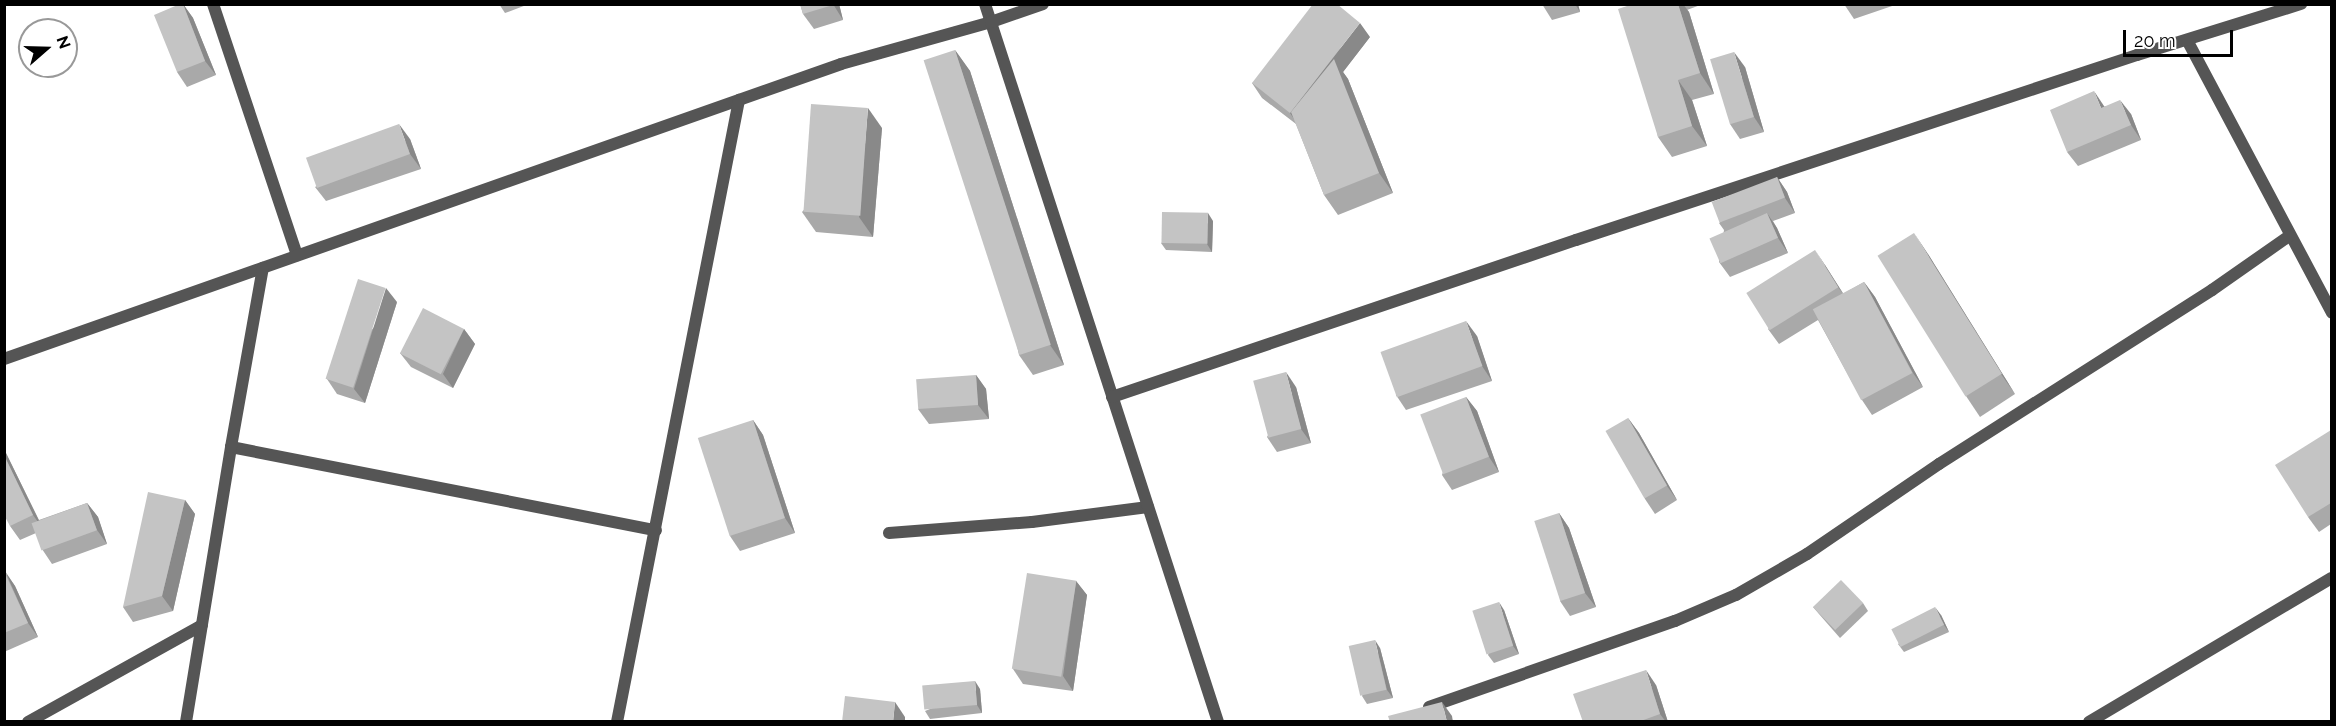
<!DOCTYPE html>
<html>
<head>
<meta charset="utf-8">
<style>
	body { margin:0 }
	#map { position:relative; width:2336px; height:726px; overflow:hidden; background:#fff; font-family:Raleway,sans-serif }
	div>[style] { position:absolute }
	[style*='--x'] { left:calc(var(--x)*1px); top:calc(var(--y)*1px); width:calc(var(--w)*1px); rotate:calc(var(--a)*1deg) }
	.lane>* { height:12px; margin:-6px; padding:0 6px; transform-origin:6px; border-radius:6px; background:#555 }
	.street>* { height:12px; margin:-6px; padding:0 6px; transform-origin:6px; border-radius:6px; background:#555 }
	.wall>* { inset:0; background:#a9a9a9 }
	.shaded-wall>* { inset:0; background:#898989 }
	.building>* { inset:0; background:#c4c4c4; transform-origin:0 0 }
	span { translate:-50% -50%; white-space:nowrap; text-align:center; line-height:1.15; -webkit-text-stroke:5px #fff; paint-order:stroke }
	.frame { position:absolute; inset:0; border:6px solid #000; pointer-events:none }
	.north { position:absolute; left:18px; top:18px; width:60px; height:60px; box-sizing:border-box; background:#fff; border:2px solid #999; border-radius:50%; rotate:70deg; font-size:16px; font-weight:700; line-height:24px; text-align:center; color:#000 }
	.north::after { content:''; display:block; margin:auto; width:21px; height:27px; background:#000; clip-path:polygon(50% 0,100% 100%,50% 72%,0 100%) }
	.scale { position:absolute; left:2123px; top:30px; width:110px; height:27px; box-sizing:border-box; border:3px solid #000; border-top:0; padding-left:8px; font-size:18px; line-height:21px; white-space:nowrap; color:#000; -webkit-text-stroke:4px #fff; paint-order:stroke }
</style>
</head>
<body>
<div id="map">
	<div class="lane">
		<div style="--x:889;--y:533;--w:143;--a:-4.4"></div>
		<div style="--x:1032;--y:522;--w:117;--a:-7.4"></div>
	</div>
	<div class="street">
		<div style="--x:213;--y:4;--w:265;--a:71.5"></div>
		<div style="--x:985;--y:4;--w:755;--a:72.02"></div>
		<div style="--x:2187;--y:40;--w:309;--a:62"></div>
		<div style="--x:4;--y:359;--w:887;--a:-19.41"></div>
		<div style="--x:841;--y:64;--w:156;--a:-15.6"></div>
		<div style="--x:991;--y:22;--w:55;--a:-19.1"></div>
		<div style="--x:1112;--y:397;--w:490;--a:-18.7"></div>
		<div style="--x:1576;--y:240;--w:591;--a:-18.25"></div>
		<div style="--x:2137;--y:55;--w:172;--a:-17.3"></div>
		<div style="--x:231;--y:447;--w:433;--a:11.1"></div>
		<div style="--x:1429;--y:707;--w:261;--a:-19.3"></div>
		<div style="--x:1675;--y:621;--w:66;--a:-23.1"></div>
		<div style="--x:1736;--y:595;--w:82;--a:-30"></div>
		<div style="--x:1807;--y:554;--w:160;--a:-34.3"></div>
		<div style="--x:1939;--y:464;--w:324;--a:-32.5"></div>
		<div style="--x:2212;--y:290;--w:94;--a:-35"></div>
		<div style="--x:28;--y:722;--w:199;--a:-29.1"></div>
		<div style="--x:186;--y:722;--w:279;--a:-80.7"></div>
		<div style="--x:231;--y:447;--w:182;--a:-79.9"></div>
		<div style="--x:617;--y:722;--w:634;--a:-78.9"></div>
		<div style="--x:2089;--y:722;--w:282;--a:-30.7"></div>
	</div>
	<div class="wall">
		<div style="clip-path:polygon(183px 4px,193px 18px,216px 75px,187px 87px,177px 72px)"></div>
		<div style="clip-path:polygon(499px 4px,529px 4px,505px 13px)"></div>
		<div style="clip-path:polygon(800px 4px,839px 4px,843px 20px,814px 29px,803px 14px)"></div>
		<div style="clip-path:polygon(1542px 4px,1578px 4px,1580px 12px,1552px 20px)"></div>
		<div style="clip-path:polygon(1633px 4px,1703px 4px,1687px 10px,1689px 12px,1714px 94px,1692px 100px,1707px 146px,1672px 157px,1658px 137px)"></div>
		<div style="clip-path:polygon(1844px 4px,1898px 4px,1854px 19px)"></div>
		<div style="clip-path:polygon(1370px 37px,1343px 72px,1348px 79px,1393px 193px,1338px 215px,1324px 195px,1296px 124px,1262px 98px,1252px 83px)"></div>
		<div style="clip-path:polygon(955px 50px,970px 71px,1064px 365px,1033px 375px,1019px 355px)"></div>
		<div style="clip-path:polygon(1745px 67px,1764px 132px,1740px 139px,1730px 124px)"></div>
		<div style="clip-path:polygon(2105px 106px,2131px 114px,2141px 140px,2078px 166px,2067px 152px)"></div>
		<div style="clip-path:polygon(882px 128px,873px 237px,816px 232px,802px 212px)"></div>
		<div style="clip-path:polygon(410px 139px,421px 169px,326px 201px,315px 187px)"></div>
		<div style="clip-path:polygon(1777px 177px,1787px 192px,1795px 213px,1773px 221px,1777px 228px,1788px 253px,1730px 277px,1719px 262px,1724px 230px,1719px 223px)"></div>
		<div style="clip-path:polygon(1213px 221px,1212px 252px,1166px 250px,1161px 243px)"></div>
		<div style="clip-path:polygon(1928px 254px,2015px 394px,1980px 417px,1966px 396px)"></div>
		<div style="clip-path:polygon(1825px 265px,1843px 294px,1864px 282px,1875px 297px,1923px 387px,1872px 415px,1862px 400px,1818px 320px,1779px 344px,1768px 329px)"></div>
		<div style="clip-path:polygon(397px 302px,365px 403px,337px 394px,327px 379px)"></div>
		<div style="clip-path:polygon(464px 329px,475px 344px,453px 388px,411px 367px,400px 353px)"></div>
		<div style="clip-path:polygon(1477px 336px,1492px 381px,1406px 410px,1396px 395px)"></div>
		<div style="clip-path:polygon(976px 375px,986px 389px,989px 419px,929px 424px,918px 409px)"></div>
		<div style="clip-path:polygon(1296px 387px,1311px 443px,1277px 452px,1267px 437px)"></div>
		<div style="clip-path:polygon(1466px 397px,1477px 411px,1499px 472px,1452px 490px,1442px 475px)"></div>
		<div style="clip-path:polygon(1628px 418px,1639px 433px,1677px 500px,1655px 514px,1645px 499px)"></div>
		<div style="clip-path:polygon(753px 420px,763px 435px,795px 533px,740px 551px,730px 536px)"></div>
		<div style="clip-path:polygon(2331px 430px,2331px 524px,2319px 532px,2308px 517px)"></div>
		<div style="clip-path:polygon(4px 449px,39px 520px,87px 503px,98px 517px,107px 544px,52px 564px,42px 549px,36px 533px,20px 540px,10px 526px)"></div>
		<div style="clip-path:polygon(185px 500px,195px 514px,173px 611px,133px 622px,123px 607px)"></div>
		<div style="clip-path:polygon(1559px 513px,1569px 528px,1596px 607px,1570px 616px,1560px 601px)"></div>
		<div style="clip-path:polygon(4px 571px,15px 586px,38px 637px,4px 652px)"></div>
		<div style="clip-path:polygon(1076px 581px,1087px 595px,1073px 691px,1023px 684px,1013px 669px)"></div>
		<div style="clip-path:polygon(1863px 603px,1868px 611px,1840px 638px,1819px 614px,1813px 607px)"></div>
		<div style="clip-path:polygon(1504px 610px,1519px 654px,1494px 663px,1488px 655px)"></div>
		<div style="clip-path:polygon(1941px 615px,1949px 632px,1904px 652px,1898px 644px)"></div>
		<div style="clip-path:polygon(1380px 648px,1393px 698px,1367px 704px,1362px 696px)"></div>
		<div style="clip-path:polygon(1656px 685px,1668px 722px,1583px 722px)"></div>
		<div style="clip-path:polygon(980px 689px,982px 713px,930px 719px,925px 711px)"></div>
	</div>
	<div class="shaded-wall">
		<div style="clip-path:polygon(183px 4px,193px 18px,216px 75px,205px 61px)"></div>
		<div style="clip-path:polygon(833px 4px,839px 4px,843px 20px)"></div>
		<div style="clip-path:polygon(1575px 4px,1578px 4px,1580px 12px)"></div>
		<div style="clip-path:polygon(1678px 4px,1683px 4px,1689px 12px,1714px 94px,1700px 73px)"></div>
		<div style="clip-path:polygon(1360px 23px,1370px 37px,1343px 72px,1348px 79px,1393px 193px,1379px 173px,1300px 128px,1290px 113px)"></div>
		<div style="clip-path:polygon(955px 50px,970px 71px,1064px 365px,1050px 345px)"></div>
		<div style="clip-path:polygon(1734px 52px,1745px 67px,1764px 132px,1754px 117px)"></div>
		<div style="clip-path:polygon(1678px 80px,1692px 100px,1707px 146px,1692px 126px)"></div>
		<div style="clip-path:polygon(2094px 91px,2104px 106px,2111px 123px,2101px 108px)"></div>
		<div style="clip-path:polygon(2120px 100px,2131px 114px,2141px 140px,2131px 125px)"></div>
		<div style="clip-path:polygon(868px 108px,882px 128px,873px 237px,859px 217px)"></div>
		<div style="clip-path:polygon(399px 124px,410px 139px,421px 169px,410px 154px)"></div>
		<div style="clip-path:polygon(1777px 177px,1787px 192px,1795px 213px,1785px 198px)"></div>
		<div style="clip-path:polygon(1208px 213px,1213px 221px,1212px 252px,1207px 244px)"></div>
		<div style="clip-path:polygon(1767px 213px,1777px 228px,1788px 253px,1778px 238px)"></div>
		<div style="clip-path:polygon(1914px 233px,1928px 254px,2015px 394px,2001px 374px)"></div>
		<div style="clip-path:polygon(1815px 250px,1825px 265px,1848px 301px,1838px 287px)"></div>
		<div style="clip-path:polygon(1864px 282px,1875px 297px,1923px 387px,1913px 373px)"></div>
		<div style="clip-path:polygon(386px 288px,397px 302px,365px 403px,354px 389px)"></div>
		<div style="clip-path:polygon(1466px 321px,1477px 336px,1492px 381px,1482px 366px)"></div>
		<div style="clip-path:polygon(464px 329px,475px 344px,453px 388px,443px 374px)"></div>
		<div style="clip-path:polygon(1286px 372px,1296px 387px,1311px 443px,1301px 429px)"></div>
		<div style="clip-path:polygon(976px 375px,986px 389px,989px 419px,978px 405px)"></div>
		<div style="clip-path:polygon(1466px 397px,1477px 411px,1499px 472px,1489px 457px)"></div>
		<div style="clip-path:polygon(1628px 418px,1639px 433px,1677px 500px,1667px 486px)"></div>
		<div style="clip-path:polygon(753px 420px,763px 435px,795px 533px,785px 518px)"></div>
		<div style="clip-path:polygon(4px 449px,43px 529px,33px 515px,4px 455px)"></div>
		<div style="clip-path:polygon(185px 500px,195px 514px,173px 611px,162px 596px)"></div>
		<div style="clip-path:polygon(87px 503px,98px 517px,107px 544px,97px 530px)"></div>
		<div style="clip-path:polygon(1559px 513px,1569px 528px,1596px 607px,1585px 593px)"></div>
		<div style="clip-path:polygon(5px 571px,15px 586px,38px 637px,28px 623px)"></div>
		<div style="clip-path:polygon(1076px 581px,1087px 595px,1073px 691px,1063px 676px)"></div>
		<div style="clip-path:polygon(1499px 602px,1504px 610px,1519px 654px,1513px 646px)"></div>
		<div style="clip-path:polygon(1935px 607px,1941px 615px,1949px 632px,1944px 625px)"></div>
		<div style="clip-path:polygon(1375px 640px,1380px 648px,1393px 698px,1387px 690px)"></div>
		<div style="clip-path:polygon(1646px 670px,1656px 685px,1668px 722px,1666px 722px,1660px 714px)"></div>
		<div style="clip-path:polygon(975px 681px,980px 689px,982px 713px,977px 705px)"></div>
		<div style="clip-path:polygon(895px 702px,905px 717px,905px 722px,893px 722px)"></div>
		<div style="clip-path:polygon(1442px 702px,1452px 716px,1453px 722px,1447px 722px)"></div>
	</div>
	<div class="building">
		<div style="clip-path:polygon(180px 4px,183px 4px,205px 61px,177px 72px,154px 15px)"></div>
		<div style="clip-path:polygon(800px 4px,833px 4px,833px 5px,803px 14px)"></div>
		<div style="clip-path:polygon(1313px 4px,1337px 4px,1360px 23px,1290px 113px,1252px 83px)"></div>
		<div style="clip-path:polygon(1633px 4px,1678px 4px,1700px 73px,1678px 80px,1692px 126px,1658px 137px,1618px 9px)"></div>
		<div style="left:955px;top:50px;width:310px;height:33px;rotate:72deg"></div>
		<div style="left:1734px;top:52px;width:68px;height:25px;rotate:73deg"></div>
		<div style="clip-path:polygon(1334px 59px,1379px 173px,1324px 195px,1291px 112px)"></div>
		<div style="clip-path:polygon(2094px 91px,2101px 108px,2120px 100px,2131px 125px,2067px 152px,2050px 110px)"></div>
		<div style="left:811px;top:104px;width:57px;height:108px;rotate:4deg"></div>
		<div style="left:399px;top:124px;width:32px;height:99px;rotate:70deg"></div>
		<div style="left:1777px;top:177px;width:22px;height:70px;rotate:69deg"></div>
		<div style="left:1162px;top:212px;width:46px;height:31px;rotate:1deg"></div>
		<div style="left:1767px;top:213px;width:27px;height:63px;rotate:66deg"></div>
		<div style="left:1914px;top:233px;width:166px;height:43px;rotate:58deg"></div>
		<div style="left:1815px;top:250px;width:44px;height:81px;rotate:58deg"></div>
		<div style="left:358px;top:279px;width:29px;height:105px;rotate:18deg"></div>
		<div style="left:1864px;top:282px;width:103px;height:58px;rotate:62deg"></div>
		<div style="left:423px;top:308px;width:46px;height:51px;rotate:27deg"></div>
		<div style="left:1466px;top:321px;width:48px;height:91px;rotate:70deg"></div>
		<div style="left:1286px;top:372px;width:59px;height:34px;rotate:75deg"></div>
		<div style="left:976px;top:375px;width:30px;height:60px;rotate:86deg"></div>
		<div style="left:1466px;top:397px;width:64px;height:49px;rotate:69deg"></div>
		<div style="left:1628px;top:418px;width:78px;height:26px;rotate:60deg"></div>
		<div style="left:753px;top:420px;width:103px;height:58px;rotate:72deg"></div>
		<div style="clip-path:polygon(2331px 430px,2331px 503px,2308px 517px,2275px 465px)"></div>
		<div style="clip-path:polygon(4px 455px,33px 515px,10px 526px,4px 515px)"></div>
		<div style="clip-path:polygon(148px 492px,185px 500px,162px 596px,123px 607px)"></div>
		<div style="left:87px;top:503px;width:29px;height:59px;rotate:70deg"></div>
		<div style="left:1559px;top:513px;width:84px;height:26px;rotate:72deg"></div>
		<div style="clip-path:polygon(4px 571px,28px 623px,4px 633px)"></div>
		<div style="left:1027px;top:573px;width:50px;height:97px;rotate:9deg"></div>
		<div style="left:1841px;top:580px;width:32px;height:39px;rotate:46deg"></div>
		<div style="left:1499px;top:602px;width:46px;height:28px;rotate:72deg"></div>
		<div style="left:1935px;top:607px;width:20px;height:49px;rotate:63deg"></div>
		<div style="left:1375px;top:640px;width:51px;height:27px;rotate:77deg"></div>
		<div style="clip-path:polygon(1646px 670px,1660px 714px,1638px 722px,1583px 722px,1573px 694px)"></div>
		<div style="left:975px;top:681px;width:24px;height:53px;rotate:85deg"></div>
		<div style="clip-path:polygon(845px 696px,895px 702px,893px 722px,842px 722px)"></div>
		<div style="clip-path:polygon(1442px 702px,1447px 722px,1390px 722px,1388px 716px)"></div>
	</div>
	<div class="frame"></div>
	<div class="north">N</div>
	<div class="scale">20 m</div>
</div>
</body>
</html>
